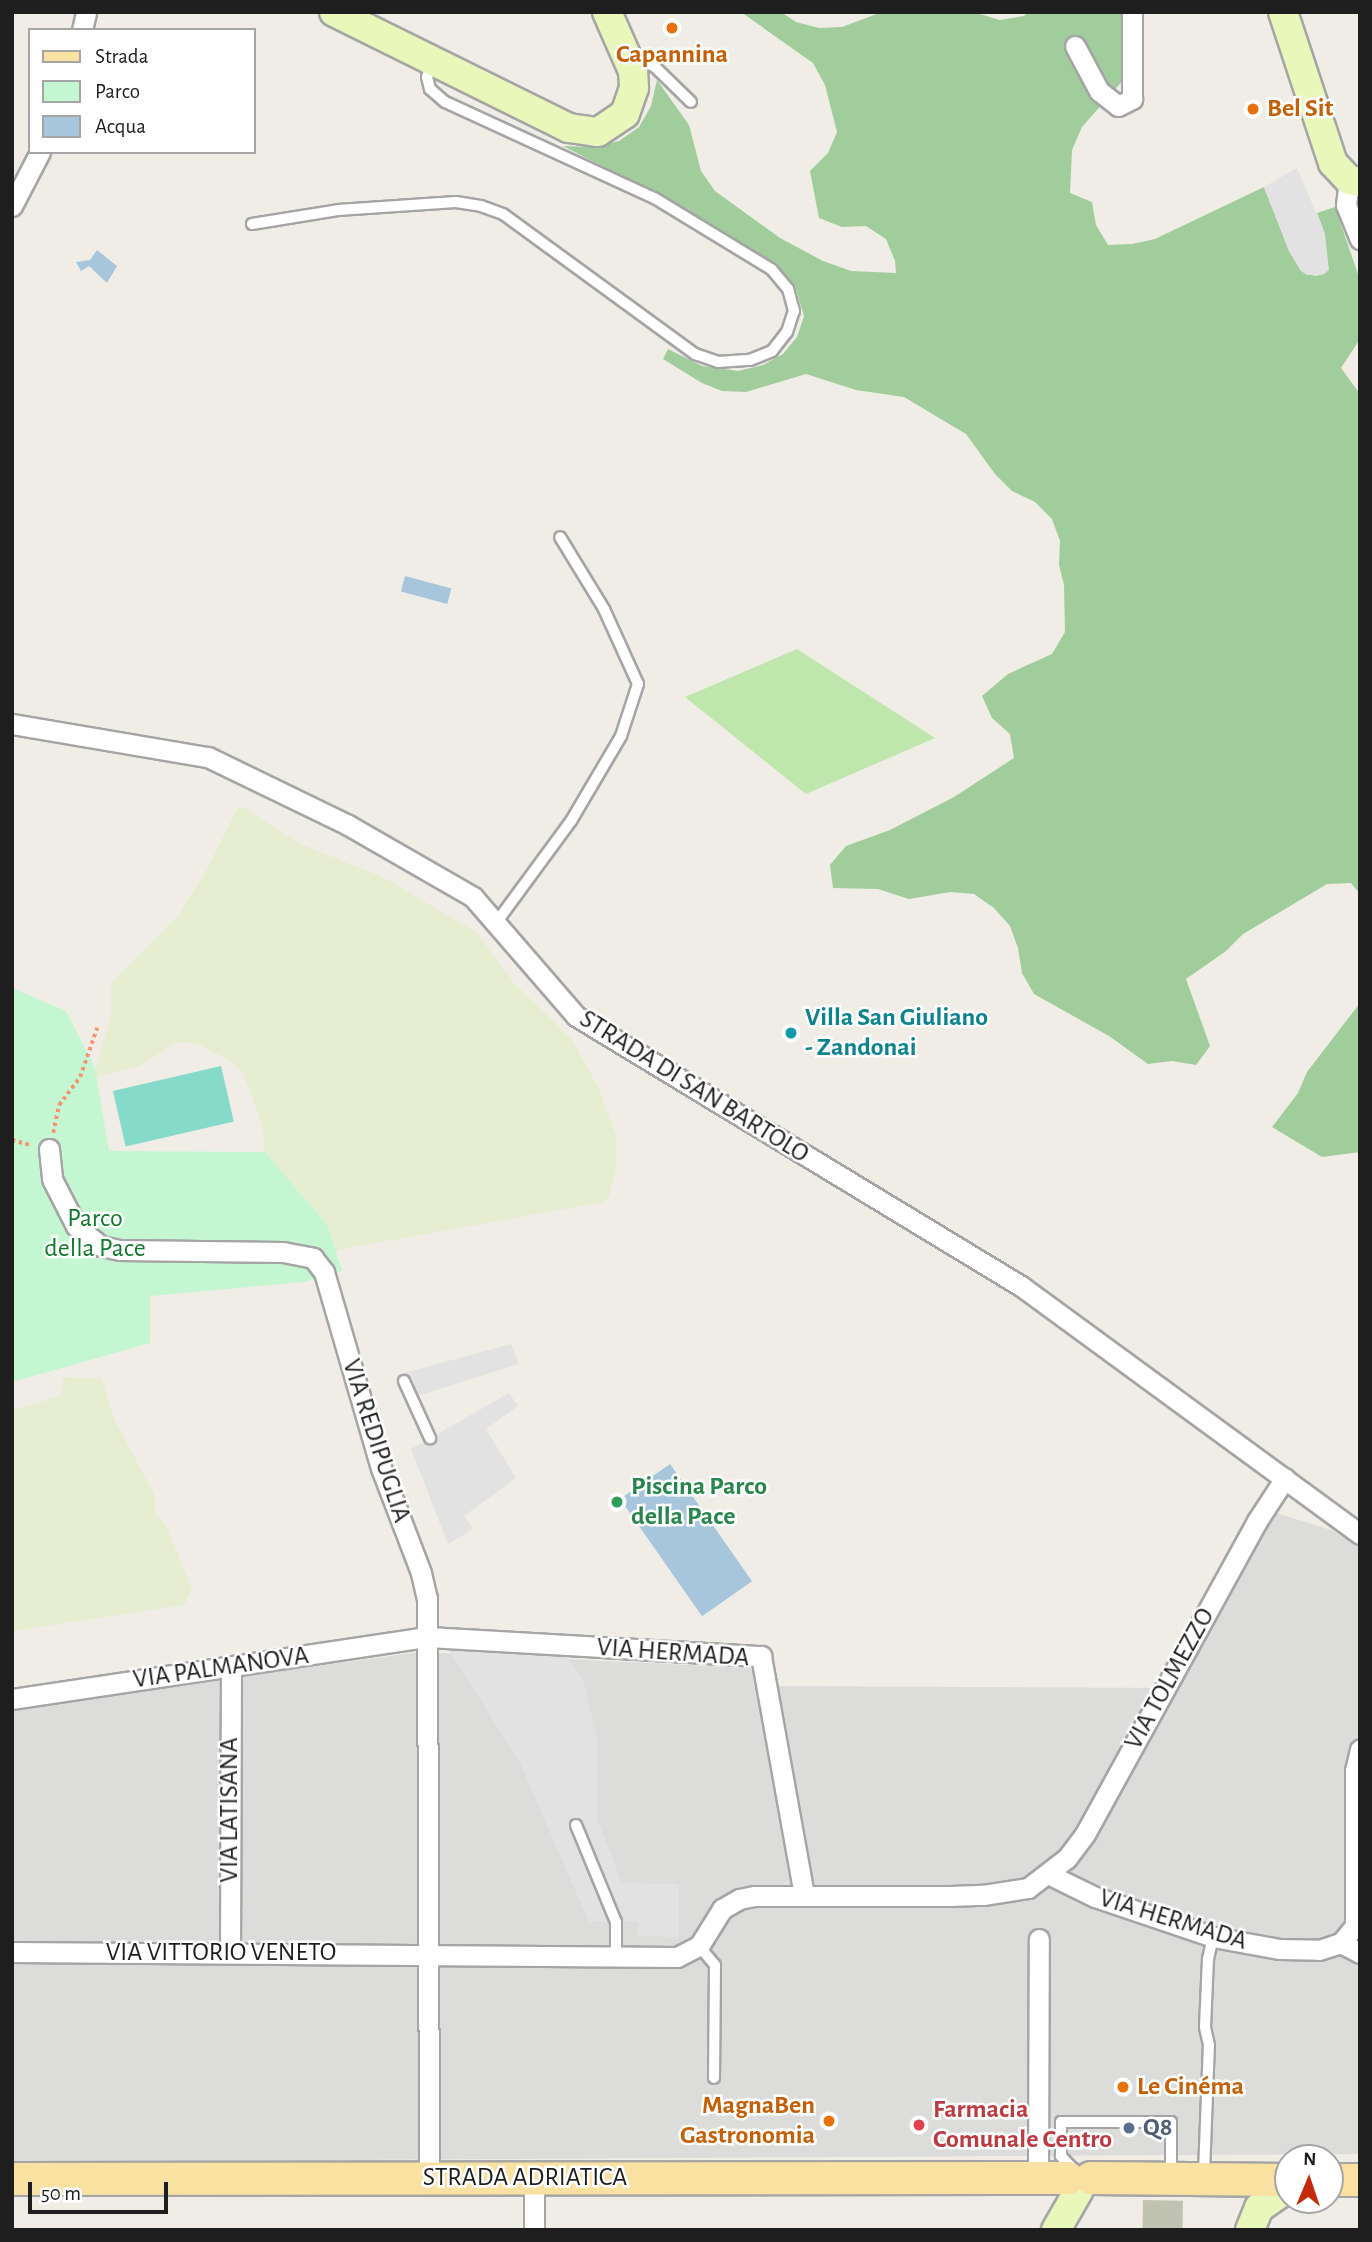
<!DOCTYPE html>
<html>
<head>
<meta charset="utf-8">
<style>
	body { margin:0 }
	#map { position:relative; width:1372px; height:2242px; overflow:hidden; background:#efede5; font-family:"Alegreya Sans",sans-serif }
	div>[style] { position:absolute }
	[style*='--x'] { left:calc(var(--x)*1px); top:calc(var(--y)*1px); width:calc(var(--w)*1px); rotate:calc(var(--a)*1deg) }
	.residential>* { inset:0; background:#dcdcdb }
	.construction>* { inset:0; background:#c0c3b1; transform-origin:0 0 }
	.farmland>* { inset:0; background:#e6edd1 }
	.grass>* { inset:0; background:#bfe7ad }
	.forest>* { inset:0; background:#a1cc9b }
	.park>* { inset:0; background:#c4f7d1 }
	.pitch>* { inset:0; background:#86dac9; transform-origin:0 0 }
	.parking>* { inset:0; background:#e2e2e2 }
	.water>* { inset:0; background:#a7c6db; transform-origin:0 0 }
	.path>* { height:3.5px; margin-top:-1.75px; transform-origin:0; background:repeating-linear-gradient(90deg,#f39571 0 3.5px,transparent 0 7px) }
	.roads { filter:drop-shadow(2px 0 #a5a5a5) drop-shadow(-2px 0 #a5a5a5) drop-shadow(0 2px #a5a5a5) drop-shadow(0 -2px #a5a5a5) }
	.lane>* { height:10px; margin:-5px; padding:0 5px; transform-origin:5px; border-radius:5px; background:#fff }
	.street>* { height:19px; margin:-9.5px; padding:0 9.5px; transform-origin:9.5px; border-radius:9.5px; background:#fff }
	.secondary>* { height:28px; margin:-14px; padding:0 14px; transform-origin:14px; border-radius:14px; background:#e9f7bb }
	.primary>* { height:32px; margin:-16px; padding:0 16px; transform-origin:16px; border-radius:16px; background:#f8e1a1 }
	.dots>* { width:19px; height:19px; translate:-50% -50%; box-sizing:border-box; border:4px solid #fff; border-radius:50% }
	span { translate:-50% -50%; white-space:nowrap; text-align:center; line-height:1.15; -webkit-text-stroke:5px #fff; paint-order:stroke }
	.food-label { font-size:26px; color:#c56008; font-weight:700 }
	.left { translate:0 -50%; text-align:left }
	.right { translate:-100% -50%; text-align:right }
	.culture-label { font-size:26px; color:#0d838f; font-weight:700 }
	.street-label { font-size:26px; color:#1e1e1e }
	.park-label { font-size:26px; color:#10782b }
	.leisure-label { font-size:26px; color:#27864d; font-weight:700 }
	.health-label { font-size:26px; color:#be3a42; font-weight:700 }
	.service-label { font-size:26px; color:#4e5e75; font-weight:700 }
	.frame { position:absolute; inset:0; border:14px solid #1e1e1e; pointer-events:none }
	.legend { position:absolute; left:28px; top:28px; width:228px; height:126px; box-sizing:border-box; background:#fff; border:2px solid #a5a5a5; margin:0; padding:9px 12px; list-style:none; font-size:21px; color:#1e1e1e }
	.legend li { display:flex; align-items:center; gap:14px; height:35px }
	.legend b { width:35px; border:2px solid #a5a5a5 }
	.north { position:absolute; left:1274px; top:2144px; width:70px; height:70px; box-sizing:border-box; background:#fff; border:2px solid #a5a5a5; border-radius:50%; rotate:2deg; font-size:19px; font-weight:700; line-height:28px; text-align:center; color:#1e1e1e }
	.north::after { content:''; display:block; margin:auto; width:24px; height:32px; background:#c42909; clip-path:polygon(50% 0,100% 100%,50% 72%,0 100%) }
	.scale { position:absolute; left:28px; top:2182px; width:140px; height:32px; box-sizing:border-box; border:4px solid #1e1e1e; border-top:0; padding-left:9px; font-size:21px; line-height:24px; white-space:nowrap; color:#1e1e1e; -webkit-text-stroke:5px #fff; paint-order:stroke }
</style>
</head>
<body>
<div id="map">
	<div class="residential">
		<div style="clip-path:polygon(1276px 1513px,1331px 1530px,1360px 1547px,1360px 2154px,12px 2162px,12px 1708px,420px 1652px,751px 1668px,780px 1686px,1175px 1688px)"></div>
	</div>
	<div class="construction">
		<div style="left:1143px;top:2200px;width:40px;height:30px;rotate:1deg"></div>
	</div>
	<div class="farmland">
		<div style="clip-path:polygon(239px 805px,301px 844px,384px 878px,476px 932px,513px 982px,572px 1040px,599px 1089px,616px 1135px,616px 1169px,609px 1196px,603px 1202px,336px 1250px,328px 1226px,265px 1152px,263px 1127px,242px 1071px,233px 1062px,196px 1043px,175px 1043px,139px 1066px,96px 1077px,95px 1068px,111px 1017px,111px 983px,179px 914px,205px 873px)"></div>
		<div style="clip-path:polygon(63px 1377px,102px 1379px,114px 1419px,154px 1494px,155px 1511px,166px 1526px,192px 1589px,184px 1605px,12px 1631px,12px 1411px,62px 1395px)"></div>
	</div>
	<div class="grass">
		<div style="clip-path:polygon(797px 649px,935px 738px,806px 794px,685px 697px)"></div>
	</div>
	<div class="forest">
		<div style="clip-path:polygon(741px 12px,781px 12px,796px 22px,819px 28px,842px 27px,882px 12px,973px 12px,1000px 20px,1024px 16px,1028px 12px,1124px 12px,1125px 78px,1082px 127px,1072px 150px,1070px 193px,1092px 202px,1096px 225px,1108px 245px,1132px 244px,1155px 239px,1264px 187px,1289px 251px,1301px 271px,1315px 276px,1324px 274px,1325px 234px,1317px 213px,1335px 207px,1360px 280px,1360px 339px,1341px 368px,1360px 394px,1360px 894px,1351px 883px,1327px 884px,1243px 934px,1226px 951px,1186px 979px,1210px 1046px,1196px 1065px,1172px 1061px,1148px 1064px,1109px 1036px,1034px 994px,1022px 973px,1018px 948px,1010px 926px,994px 908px,974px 894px,950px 892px,909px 899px,878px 889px,833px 888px,830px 865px,846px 846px,890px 830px,954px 797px,1014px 758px,1010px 734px,992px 718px,982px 696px,1008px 674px,1052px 654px,1065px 632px,1064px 585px,1059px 565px,1060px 541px,1052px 519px,1035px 502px,1012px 491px,995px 474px,966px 434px,904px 397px,856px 390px,806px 374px,746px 392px,722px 391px,702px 383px,663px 359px,668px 349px,702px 366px,738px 371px,763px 365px,783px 354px,797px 337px,804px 316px,795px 286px,777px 265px,693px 213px,563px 146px,595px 147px,619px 141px,639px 127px,651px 106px,657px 80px,689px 125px,701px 171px,715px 191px,780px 238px,823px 261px,851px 271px,896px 273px,895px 261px,886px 239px,866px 226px,842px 227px,819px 218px,810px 171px,828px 153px,837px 132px,825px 85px,813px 63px)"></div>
		<div style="clip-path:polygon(1360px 1003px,1360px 1152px,1322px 1157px,1272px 1127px,1298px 1093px,1307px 1072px)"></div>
	</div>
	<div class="park">
		<div style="clip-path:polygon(12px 988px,66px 1011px,95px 1068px,109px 1151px,265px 1152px,328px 1226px,342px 1271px,303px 1282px,150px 1296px,150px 1343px,12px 1382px)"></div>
	</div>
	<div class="pitch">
		<div style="left:221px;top:1066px;width:57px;height:111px;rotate:77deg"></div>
	</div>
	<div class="parking">
		<div style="clip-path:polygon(1297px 168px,1325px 234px,1329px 270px,1324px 274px,1307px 275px,1301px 271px,1289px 251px,1264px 187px)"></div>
		<div style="clip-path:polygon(511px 1344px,519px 1364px,414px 1397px,404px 1373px)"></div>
		<div style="clip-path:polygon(509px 1393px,518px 1406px,486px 1429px,516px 1478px,464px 1516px,473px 1529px,448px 1544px,411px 1449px)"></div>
		<div style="clip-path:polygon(447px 1647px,565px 1654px,583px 1679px,598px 1742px,598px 1821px,622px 1883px,679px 1884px,679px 1937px,638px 1936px,638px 1921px,589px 1922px,520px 1763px)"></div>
	</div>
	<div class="water">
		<div style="clip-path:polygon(97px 250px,117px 266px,107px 283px,89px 266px,81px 271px,76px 262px,90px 260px)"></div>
		<div style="left:405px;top:576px;width:48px;height:16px;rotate:15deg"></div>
		<div style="left:670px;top:1464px;width:143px;height:61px;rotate:55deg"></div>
	</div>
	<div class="path">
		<div style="--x:53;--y:1133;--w:29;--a:-78"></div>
		<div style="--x:59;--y:1105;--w:35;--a:-53"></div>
		<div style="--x:80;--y:1077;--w:52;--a:-70.9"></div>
		<div style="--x:12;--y:1140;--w:20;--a:15"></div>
	</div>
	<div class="roads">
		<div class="lane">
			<div style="--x:632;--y:51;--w:28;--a:35"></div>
			<div style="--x:655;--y:67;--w:50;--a:44.2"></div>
			<div style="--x:252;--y:224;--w:87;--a:-9.2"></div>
			<div style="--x:338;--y:210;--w:118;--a:-3.9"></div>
			<div style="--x:456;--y:202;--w:25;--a:9"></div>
			<div style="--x:481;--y:206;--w:23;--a:20"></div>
			<div style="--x:503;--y:214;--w:238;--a:36.1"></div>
			<div style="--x:695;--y:354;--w:24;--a:19"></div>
			<div style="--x:718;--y:362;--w:32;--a:-4"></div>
			<div style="--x:750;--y:360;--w:24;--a:-22"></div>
			<div style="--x:772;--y:351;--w:24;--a:-52"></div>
			<div style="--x:787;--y:332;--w:22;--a:-72"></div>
			<div style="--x:794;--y:311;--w:23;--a:-105"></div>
			<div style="--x:788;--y:289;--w:26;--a:-130"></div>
			<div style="--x:771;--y:269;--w:137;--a:-148.7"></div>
			<div style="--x:654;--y:198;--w:230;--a:-155.3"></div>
			<div style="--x:445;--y:102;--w:20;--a:-139"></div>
			<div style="--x:430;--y:89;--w:12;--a:-104"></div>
			<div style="--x:427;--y:77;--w:15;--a:-70"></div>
			<div style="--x:496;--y:923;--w:127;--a:-53.7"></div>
			<div style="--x:571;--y:821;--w:99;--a:-59.5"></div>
			<div style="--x:621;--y:736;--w:55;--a:-71.9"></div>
			<div style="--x:638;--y:684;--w:82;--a:-114.4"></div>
			<div style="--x:604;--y:609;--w:84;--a:-121.4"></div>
			<div style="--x:404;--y:1381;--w:63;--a:65.5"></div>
			<div style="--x:576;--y:1825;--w:105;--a:67.6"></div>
			<div style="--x:616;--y:1922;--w:34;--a:90"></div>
			<div style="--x:699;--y:1946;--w:25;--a:50"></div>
			<div style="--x:715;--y:1965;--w:113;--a:90.5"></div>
			<div style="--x:1073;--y:2169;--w:18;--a:-133"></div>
			<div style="--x:1061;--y:2156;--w:34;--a:-90"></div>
			<div style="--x:1061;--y:2122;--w:110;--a:0"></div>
			<div style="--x:1171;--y:2122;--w:53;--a:90"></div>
			<div style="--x:1204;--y:2173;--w:128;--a:-87.8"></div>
			<div style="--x:1209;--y:2045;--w:18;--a:-103"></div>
			<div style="--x:1205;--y:2027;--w:68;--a:-87.5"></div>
			<div style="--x:1208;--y:1959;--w:23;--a:-77"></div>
		</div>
		<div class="street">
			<div style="--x:82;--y:30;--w:18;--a:-77"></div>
			<div style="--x:1075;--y:46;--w:51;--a:61.9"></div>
			<div style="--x:1099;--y:91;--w:24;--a:38"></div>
			<div style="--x:1118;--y:106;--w:16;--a:-27"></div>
			<div style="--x:1132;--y:99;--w:87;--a:-90"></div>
			<div style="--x:1349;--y:180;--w:25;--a:97"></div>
			<div style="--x:1346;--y:205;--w:37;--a:68"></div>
			<div style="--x:12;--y:206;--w:61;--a:-62.6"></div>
			<div style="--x:12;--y:724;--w:199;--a:9.6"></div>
			<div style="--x:208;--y:757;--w:156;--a:25.9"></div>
			<div style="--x:348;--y:825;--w:144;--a:29.9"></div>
			<div style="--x:473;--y:897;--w:157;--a:49.1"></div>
			<div style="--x:576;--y:1016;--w:521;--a:31.25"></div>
			<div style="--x:1021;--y:1286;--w:420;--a:36.2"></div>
			<div style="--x:49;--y:1149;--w:30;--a:84"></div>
			<div style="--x:52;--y:1179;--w:53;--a:62.9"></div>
			<div style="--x:76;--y:1226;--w:32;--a:39"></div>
			<div style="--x:101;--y:1246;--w:19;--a:12"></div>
			<div style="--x:120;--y:1250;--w:163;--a:0.7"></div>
			<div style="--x:283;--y:1252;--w:31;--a:11"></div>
			<div style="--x:313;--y:1258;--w:18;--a:52"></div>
			<div style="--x:324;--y:1272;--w:204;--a:73.8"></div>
			<div style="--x:381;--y:1468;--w:112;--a:69.1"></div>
			<div style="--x:421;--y:1573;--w:26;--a:77"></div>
			<div style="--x:427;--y:1598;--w:579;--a:89.8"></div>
			<div style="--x:12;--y:1699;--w:422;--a:-8.5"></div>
			<div style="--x:429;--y:1637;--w:333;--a:3.3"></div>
			<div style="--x:761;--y:1656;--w:243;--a:79.8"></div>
			<div style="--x:1048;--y:1874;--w:52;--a:26.1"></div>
			<div style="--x:1095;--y:1897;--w:125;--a:18.7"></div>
			<div style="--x:1213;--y:1937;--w:68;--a:10.2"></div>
			<div style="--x:1280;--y:1949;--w:39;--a:1"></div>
			<div style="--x:1319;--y:1950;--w:23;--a:-18"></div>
			<div style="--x:1341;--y:1943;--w:22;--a:-51"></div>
			<div style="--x:1355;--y:1926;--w:155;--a:-90"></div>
			<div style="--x:1355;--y:1771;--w:22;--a:-77"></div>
			<div style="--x:1341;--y:1943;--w:21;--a:28"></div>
			<div style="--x:12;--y:1952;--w:665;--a:0.43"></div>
			<div style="--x:677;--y:1957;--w:25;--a:-27"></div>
			<div style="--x:699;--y:1946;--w:44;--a:-58.1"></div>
			<div style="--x:722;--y:1909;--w:20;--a:-30"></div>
			<div style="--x:739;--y:1899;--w:16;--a:-11"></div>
			<div style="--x:755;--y:1896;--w:195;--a:0"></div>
			<div style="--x:950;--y:1896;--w:33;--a:-2"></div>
			<div style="--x:983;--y:1895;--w:46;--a:-8.8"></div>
			<div style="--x:1028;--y:1888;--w:49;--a:-37.6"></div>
			<div style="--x:1067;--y:1858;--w:30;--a:-53"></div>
			<div style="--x:1085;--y:1834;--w:357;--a:-61.2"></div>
			<div style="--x:1257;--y:1521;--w:51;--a:-56.9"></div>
			<div style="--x:230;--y:1952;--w:285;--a:-89.8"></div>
			<div style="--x:1038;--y:2178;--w:239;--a:-89.8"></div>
			<div style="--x:534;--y:2230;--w:52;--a:-90"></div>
		</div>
		<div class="secondary">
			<div style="--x:334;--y:12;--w:262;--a:26.3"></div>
			<div style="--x:569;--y:128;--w:29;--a:8"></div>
			<div style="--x:598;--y:132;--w:32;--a:-34"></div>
			<div style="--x:625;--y:114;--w:28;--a:-71"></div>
			<div style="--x:634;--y:88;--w:17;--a:-93"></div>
			<div style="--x:633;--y:71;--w:64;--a:-113.8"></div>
			<div style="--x:1283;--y:12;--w:159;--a:71.7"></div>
			<div style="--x:1333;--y:163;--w:23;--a:47"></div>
			<div style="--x:1349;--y:180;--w:11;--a:10"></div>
			<div style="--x:1056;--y:2230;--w:46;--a:-60.1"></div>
			<div style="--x:1250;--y:2230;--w:24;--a:-68"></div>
			<div style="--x:1259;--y:2208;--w:35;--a:-35"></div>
		</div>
		<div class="primary">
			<div style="--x:1091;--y:2178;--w:197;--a:0.6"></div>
			<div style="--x:12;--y:2179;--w:1056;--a:-0.05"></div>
			<div style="--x:1330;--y:2180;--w:30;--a:0"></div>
		</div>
	</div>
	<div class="dots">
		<div style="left:672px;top:28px;background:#e8710a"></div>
		<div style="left:1253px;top:109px;background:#e8710a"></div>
		<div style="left:791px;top:1033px;background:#0f9aa8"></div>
		<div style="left:617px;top:1502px;background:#2e9e5b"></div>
		<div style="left:1123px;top:2087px;background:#e8710a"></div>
		<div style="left:829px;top:2121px;background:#e8710a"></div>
		<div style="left:919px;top:2125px;background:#e0444e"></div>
		<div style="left:1129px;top:2128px;background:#5c6f8a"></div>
	</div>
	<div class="food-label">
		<span style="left:672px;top:55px">Capannina</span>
		<span class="left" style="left:1267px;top:109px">Bel Sit</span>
		<span class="left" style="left:1137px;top:2087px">Le Cinéma</span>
		<span class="right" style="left:815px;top:2121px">MagnaBen<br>Gastronomia</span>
	</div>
	<div class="culture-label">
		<span class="left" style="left:805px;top:1033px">Villa San Giuliano<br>- Zandonai</span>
	</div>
	<div class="street-label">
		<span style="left:694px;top:1087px;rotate:32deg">STRADA DI SAN BARTOLO</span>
		<span style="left:376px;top:1441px;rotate:72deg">VIA REDIPUGLIA</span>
		<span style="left:673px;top:1653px;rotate:4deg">VIA HERMADA</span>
		<span style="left:221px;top:1668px;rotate:-8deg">VIA PALMANOVA</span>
		<span style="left:1170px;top:1679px;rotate:-61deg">VIA TOLMEZZO</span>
		<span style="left:230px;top:1810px;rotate:-90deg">VIA LATISANA</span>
		<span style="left:1173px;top:1920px;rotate:17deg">VIA HERMADA</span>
		<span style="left:221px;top:1953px">VIA VITTORIO VENETO</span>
		<span style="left:525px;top:2178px">STRADA ADRIATICA</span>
	</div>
	<div class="park-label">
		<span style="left:95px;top:1234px">Parco<br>della Pace</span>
	</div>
	<div class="leisure-label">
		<span class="left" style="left:631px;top:1502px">Piscina Parco<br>della Pace</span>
	</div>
	<div class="health-label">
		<span class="left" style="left:933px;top:2125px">Farmacia<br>Comunale Centro</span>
	</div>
	<div class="service-label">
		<span class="left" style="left:1143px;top:2128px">Q8</span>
	</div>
	<div class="frame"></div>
	<ul class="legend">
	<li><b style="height:9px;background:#f8e1a1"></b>Strada</li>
	<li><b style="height:19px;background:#c4f7d1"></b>Parco</li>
	<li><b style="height:19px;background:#a7c6db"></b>Acqua</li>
	</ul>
	<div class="north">N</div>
	<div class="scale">50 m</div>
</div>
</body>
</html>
